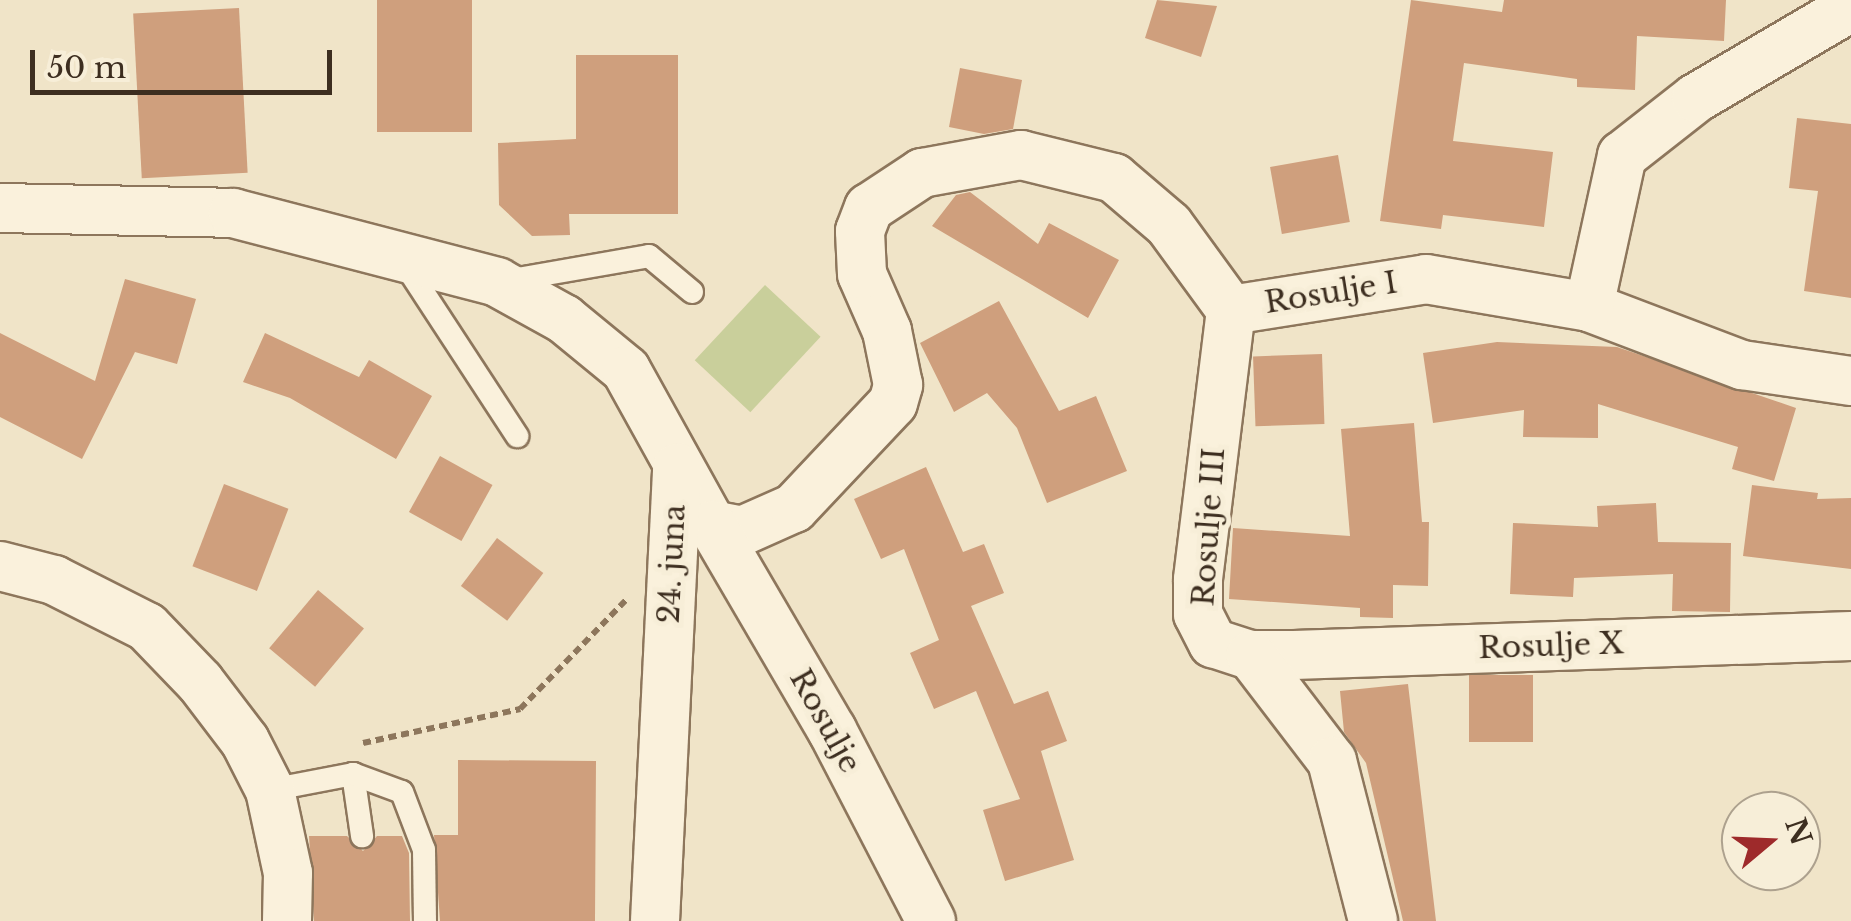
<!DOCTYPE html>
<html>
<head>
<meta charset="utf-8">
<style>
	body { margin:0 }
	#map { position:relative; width:1851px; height:921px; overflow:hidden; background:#f0e4c8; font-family:"Libre Baskerville",serif }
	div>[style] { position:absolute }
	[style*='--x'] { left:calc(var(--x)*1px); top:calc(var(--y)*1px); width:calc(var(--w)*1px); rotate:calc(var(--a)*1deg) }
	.green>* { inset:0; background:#c9cf9b; transform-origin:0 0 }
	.building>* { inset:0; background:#cf9f7d; transform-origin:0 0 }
	.path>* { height:6px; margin-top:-3px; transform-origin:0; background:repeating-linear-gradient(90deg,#8d765c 0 8px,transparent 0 13px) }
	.roads { filter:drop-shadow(2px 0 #8d765c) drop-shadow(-2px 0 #8d765c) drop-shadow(0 2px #8d765c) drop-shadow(0 -2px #8d765c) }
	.lane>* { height:22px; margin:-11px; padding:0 11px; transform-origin:11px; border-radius:11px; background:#faf1dc }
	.street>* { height:48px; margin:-24px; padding:0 24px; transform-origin:24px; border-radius:24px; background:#faf1dc }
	span { translate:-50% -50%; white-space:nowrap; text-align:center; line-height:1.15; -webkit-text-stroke:10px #f7eed8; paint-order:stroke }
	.street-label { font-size:30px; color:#3d2e20 }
	.north { position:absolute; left:1721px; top:791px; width:100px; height:100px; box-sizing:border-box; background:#f7eed8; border:2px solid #ada18e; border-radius:50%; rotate:71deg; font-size:28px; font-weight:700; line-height:40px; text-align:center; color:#3d2e20 }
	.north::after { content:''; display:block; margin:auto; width:35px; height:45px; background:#9e2a2b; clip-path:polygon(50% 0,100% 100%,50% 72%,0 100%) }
	.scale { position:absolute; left:30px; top:50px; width:302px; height:45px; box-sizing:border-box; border:5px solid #3d2e20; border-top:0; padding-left:12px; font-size:30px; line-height:35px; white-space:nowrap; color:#3d2e20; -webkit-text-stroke:8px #f7eed8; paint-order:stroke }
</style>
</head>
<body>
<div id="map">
	<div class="green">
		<div style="left:765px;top:285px;width:76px;height:103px;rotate:43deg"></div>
	</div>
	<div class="building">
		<div style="left:377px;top:0;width:95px;height:132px"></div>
		<div style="clip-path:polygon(1157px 0,1217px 6px,1201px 57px,1145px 38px)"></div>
		<div style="clip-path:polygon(1411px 0,1502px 12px,1504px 0,1726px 0,1724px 41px,1637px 36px,1635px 90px,1577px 87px,1577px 79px,1464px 63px,1453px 141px,1553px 152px,1544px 227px,1443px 215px,1441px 229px,1380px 221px)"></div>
		<div style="left:239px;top:8px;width:165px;height:106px;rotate:87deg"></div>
		<div style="clip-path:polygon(576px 55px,678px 55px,678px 214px,569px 214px,570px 235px,532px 236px,499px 205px,498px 143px,576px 139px)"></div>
		<div style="clip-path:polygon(960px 68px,1022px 80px,1013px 129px,984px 134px,949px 127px)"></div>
		<div style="clip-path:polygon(1797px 118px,1851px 124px,1851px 298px,1804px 291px,1818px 191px,1789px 188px)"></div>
		<div style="left:1338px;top:155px;width:68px;height:69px;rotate:80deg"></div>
		<div style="clip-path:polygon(970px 192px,1038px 244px,1049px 223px,1119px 260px,1088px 318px,932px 226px,956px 195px)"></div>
		<div style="clip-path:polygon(125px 279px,196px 299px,177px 364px,135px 352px,82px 459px,0 417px,0 333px,95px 381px)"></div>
		<div style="clip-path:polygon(999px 301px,1059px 411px,1096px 396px,1127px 471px,1047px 503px,1017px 428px,987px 393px,954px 412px,920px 343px)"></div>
		<div style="clip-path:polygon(265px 333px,359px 377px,369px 360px,432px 396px,396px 459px,290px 398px,243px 382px)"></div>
		<div style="clip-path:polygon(1497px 342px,1617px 347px,1796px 408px,1774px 481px,1732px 469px,1738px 447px,1598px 404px,1598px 438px,1523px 437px,1524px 410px,1433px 423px,1423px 353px)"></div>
		<div style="left:1322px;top:354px;width:70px;height:69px;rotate:88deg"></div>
		<div style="clip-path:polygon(1414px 423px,1422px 522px,1429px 522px,1428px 586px,1393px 585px,1393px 618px,1360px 617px,1360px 608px,1229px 599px,1233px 528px,1350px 536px,1341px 429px)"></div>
		<div style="left:440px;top:456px;width:60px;height:64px;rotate:29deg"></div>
		<div style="clip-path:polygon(926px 467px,963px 552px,984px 544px,1004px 593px,971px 606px,1014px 704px,1048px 691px,1067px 741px,1041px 751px,1074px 860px,1005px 881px,983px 810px,1020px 799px,976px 691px,934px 709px,910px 653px,939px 640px,904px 549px,881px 559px,854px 499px)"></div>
		<div style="left:224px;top:484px;width:69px;height:88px;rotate:21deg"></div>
		<div style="clip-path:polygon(1752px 485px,1818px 493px,1817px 499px,1851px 498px,1851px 569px,1743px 556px)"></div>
		<div style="clip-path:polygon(1656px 503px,1658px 542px,1731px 543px,1730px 612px,1672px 611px,1673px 574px,1574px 578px,1573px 597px,1510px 594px,1513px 523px,1598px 527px,1597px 506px)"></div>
		<div style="left:497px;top:538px;width:58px;height:60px;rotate:37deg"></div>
		<div style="left:318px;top:590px;width:60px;height:76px;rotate:40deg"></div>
		<div style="left:1533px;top:675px;width:67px;height:64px;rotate:90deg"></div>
		<div style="clip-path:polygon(1408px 684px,1436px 921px,1403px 921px,1366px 763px,1344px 732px,1340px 691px)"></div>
		<div style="clip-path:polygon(458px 760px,596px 761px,595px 921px,440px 921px,434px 835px,458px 835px)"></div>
		<div style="clip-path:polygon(309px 836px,347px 836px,363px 851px,377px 836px,402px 836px,409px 853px,410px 921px,314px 921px)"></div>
	</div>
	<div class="path">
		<div style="--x:363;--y:743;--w:161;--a:-12.2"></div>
		<div style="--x:520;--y:709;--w:152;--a:-45.8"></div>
	</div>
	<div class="roads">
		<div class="lane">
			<div style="--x:404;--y:263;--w:207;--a:56.8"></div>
			<div style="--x:506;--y:281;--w:145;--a:-9.9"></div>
			<div style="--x:649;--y:256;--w:56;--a:39.9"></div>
			<div style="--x:353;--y:774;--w:63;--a:81.7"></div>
			<div style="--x:270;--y:790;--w:85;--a:-10.9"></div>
			<div style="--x:353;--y:774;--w:52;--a:20.2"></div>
			<div style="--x:402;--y:792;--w:62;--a:69.2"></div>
			<div style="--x:424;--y:850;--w:71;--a:89.2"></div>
		</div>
		<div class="street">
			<div style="--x:0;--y:208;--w:233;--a:1.2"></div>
			<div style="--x:233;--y:213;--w:273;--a:14.6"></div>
			<div style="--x:497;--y:282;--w:77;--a:28.9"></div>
			<div style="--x:564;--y:319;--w:80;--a:39.4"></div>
			<div style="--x:626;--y:370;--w:177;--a:61"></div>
			<div style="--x:712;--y:525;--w:31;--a:11"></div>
			<div style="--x:742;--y:531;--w:57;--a:-23.9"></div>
			<div style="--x:794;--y:508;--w:144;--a:-46.7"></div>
			<div style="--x:893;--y:403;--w:19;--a:-74"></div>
			<div style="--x:898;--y:385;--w:55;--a:-101.5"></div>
			<div style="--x:887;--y:331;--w:62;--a:-113.7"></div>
			<div style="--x:862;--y:274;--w:43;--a:-92.7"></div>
			<div style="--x:860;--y:231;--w:25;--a:-69"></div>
			<div style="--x:869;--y:208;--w:64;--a:-33.4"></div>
			<div style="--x:922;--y:173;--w:101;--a:-10.3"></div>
			<div style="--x:1021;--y:155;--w:96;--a:13.9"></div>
			<div style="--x:1114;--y:178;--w:72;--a:40.5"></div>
			<div style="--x:1169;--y:225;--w:105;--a:53.9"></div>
			<div style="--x:1231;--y:310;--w:197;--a:-9"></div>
			<div style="--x:1426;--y:279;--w:165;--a:9.7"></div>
			<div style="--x:1589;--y:307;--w:164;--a:20.8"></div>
			<div style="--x:1742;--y:365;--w:110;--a:8.4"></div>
			<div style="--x:1589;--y:307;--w:155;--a:-77.7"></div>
			<div style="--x:1622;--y:156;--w:94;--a:-38.1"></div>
			<div style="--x:1696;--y:98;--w:180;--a:-30.4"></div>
			<div style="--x:1231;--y:310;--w:272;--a:97"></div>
			<div style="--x:1198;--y:580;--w:34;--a:90"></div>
			<div style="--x:1198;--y:614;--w:33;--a:63"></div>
			<div style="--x:1213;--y:643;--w:40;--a:18"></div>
			<div style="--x:1251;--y:655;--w:43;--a:0"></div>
			<div style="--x:1294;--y:655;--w:557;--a:-1.95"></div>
			<div style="--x:712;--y:525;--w:238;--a:59.7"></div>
			<div style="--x:832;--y:730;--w:215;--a:62.6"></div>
			<div style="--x:0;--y:566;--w:56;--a:14.5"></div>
			<div style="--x:54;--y:580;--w:104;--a:26.8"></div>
			<div style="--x:147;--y:627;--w:76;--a:46.1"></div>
			<div style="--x:200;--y:682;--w:74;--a:52.7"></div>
			<div style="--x:245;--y:741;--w:55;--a:63"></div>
			<div style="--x:270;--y:790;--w:85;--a:77.8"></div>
			<div style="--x:288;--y:873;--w:48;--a:91.2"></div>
			<div style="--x:1251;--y:655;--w:133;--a:52.6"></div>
			<div style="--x:1332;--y:761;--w:165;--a:75.6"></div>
			<div style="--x:655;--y:921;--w:454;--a:-87.2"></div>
		</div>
	</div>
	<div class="street-label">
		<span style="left:1331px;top:293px;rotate:-9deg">Rosulje I</span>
		<span style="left:1209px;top:527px;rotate:-86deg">Rosulje III</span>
		<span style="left:672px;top:564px;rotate:-87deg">24. juna</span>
		<span style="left:1551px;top:646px;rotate:-2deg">Rosulje X</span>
		<span style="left:825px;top:721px;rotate:61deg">Rosulje</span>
	</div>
	<div class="north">N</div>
	<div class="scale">50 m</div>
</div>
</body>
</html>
